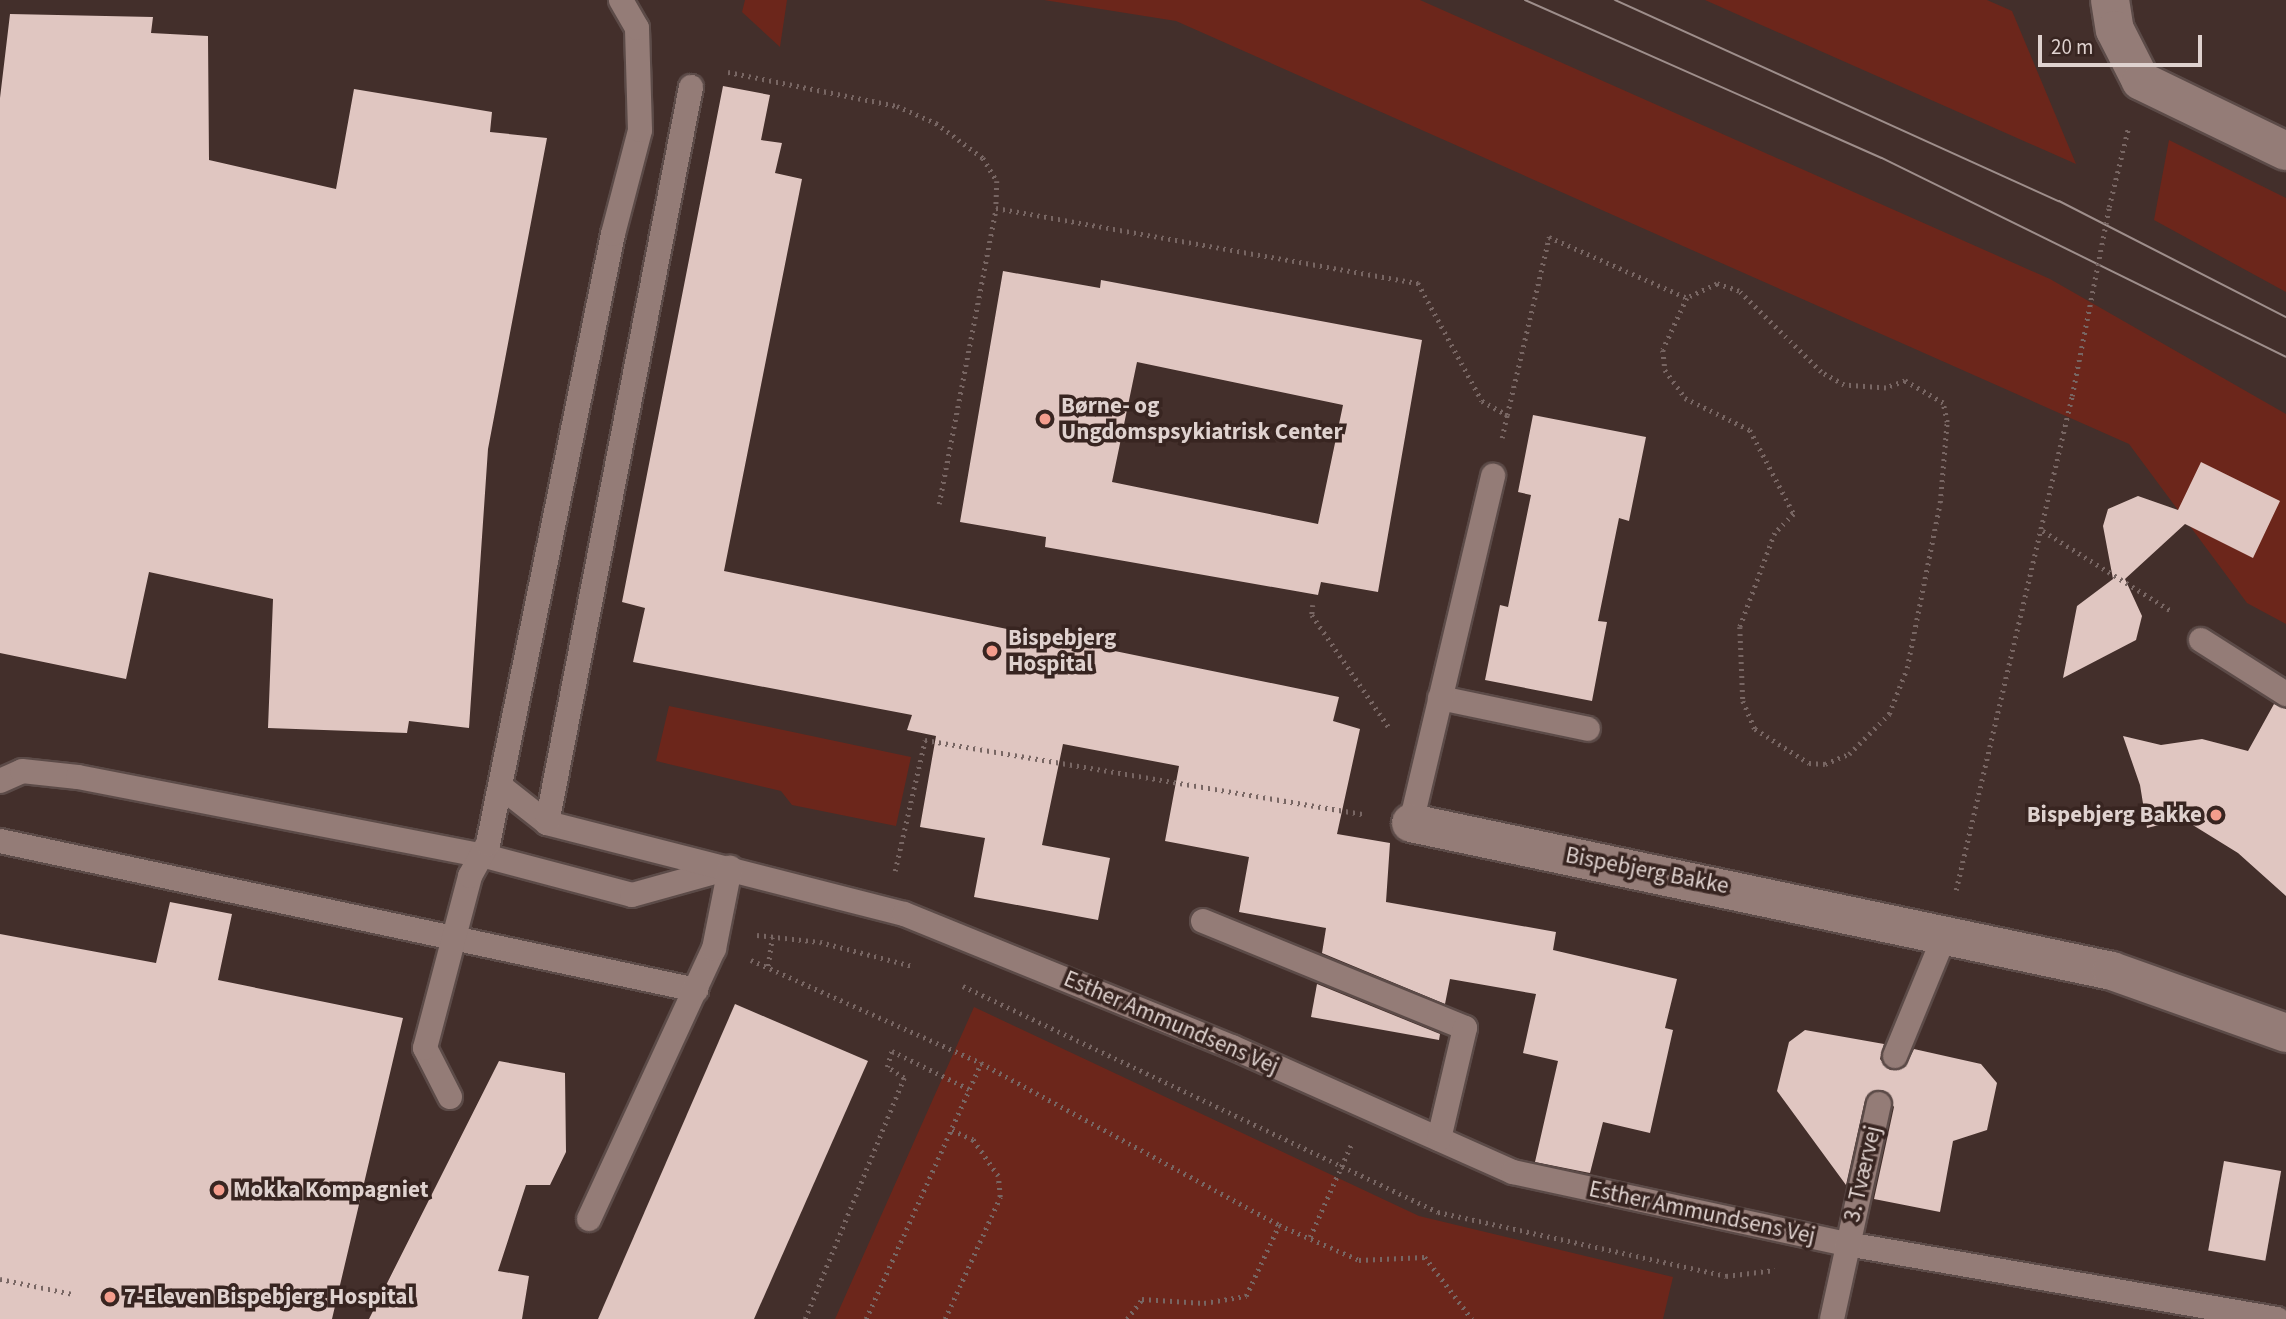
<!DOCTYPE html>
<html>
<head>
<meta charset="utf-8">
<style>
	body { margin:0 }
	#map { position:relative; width:2286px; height:1319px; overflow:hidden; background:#432f2b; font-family:"Source Sans 3",sans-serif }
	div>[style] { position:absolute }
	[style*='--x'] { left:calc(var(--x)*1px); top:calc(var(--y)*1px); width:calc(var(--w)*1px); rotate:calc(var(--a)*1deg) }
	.green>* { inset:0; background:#6c261b }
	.building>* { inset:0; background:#e0c6c1; transform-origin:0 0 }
	.path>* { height:4.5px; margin-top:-2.25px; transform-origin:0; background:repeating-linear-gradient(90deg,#786663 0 2px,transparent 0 7px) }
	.roads { filter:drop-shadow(2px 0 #5c4b48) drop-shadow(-2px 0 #5c4b48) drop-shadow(0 2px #5c4b48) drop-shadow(0 -2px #5c4b48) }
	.service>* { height:24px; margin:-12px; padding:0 12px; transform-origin:12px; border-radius:12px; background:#947c77 }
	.minor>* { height:38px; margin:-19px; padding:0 19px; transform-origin:19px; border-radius:19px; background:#947c77 }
	.tram>* { height:2px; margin:-1px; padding:0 1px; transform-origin:1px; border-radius:1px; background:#9e8e8b }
	.path-bridge>* { height:4.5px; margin-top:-2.25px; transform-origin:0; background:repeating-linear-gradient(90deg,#786663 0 2px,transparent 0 7px) }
	.dots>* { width:19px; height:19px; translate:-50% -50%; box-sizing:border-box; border:4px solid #382521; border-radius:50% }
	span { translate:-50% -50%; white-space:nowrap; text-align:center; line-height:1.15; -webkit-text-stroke:7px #382521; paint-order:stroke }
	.poi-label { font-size:23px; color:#dfd2cf; font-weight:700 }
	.left { translate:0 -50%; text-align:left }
	.right { translate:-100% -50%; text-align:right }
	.street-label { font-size:23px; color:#dfd2cf }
	.scale { position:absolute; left:2038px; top:35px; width:164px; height:32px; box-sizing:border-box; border:4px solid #dfd2cf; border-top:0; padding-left:9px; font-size:21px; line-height:24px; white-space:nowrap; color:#dfd2cf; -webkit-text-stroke:5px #382521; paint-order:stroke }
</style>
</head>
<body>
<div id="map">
	<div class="green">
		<div style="clip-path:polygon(745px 0,787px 0,780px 47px,742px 12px)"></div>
		<div style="clip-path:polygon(1044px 0,1420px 0,2050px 279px,2286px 414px,2286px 624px,2247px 603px,2129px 444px,1176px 21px)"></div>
		<div style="clip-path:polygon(1705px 0,1987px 0,2012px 11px,2076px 164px)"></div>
		<div style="clip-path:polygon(2169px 140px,2286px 198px,2286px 292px,2154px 220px)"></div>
		<div style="clip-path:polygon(669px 706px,911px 757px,896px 826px,792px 805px,781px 791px,656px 761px)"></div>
		<div style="clip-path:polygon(974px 1007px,1419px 1216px,1673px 1277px,1663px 1319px,835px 1319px)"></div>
	</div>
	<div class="building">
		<div style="clip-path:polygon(10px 14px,153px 17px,151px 33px,208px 36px,209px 160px,336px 189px,354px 89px,492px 112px,490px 132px,547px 138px,488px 449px,469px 728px,409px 721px,407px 733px,268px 728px,273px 599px,149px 572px,126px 679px,0 653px,0 98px)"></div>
		<div style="clip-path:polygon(723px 86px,770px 95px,761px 140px,782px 143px,775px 173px,802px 179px,724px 571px,1339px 697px,1333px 721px,1360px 729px,1337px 834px,1390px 843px,1386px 902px,1556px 932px,1553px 950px,1677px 979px,1665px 1028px,1673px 1030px,1650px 1133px,1603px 1122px,1590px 1173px,1535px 1162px,1558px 1061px,1523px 1053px,1536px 994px,1450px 979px,1445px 1004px,1322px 953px,1326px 928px,1239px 912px,1249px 857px,1165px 841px,1179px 766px,1063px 744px,1042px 845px,1110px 858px,1098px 920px,974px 897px,985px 838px,920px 827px,936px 736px,907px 730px,912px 715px,633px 662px,645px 608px,622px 602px)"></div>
		<div style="clip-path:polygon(evenodd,1003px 271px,1100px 288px,1101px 280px,1422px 340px,1378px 592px,1321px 582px,1318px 595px,1045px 547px,1046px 537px,960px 522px,1003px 271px,1137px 362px,1343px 405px,1318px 524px,1112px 482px,1137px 362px)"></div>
		<div style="clip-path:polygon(1533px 415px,1646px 437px,1629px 521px,1619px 518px,1598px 621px,1607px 622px,1592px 701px,1485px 680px,1500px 605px,1508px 607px,1531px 495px,1518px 492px)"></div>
		<div style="clip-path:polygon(2201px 462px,2280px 501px,2253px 558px,2185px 524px,2125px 579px,2142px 616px,2136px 640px,2063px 678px,2077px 606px,2113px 579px,2103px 526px,2108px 509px,2138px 496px,2178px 510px)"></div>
		<div style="clip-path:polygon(2274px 704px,2286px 709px,2286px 896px,2238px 853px,2183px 819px,2147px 828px,2140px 785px,2123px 736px,2161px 745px,2202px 739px,2248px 751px)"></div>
		<div style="clip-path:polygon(170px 902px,232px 914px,218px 980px,403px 1018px,332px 1319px,0 1319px,0 934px,156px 963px)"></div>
		<div style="clip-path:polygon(1317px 984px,1440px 1034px,1439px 1040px,1311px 1017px)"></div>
		<div style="clip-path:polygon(735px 1004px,868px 1061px,754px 1319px,598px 1319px)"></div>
		<div style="clip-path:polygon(1805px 1030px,1884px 1044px,1880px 1059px,1890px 1070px,1905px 1067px,1914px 1049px,1981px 1064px,1997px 1083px,1987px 1130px,1953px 1141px,1940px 1212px,1874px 1199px,1894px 1107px,1883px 1090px,1865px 1100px,1846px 1185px,1777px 1091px,1789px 1042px)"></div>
		<div style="clip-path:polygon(499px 1061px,565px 1073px,566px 1152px,550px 1185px,526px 1185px,498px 1271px,529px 1276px,522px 1319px,369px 1319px)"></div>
		<div style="left:2224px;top:1161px;width:58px;height:91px;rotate:10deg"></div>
	</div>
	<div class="path">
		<div style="--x:728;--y:72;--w:172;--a:11.4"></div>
		<div style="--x:897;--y:106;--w:43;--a:23.6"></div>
		<div style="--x:936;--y:123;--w:59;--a:36.7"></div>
		<div style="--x:983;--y:158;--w:27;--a:59"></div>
		<div style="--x:997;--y:181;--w:27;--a:92"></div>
		<div style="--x:2109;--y:207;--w:80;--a:-76.3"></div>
		<div style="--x:1502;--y:438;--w:24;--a:-78"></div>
		<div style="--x:939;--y:504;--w:301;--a:-79.1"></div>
		<div style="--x:996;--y:208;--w:429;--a:10.1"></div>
		<div style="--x:1418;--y:283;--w:134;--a:61.5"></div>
		<div style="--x:1482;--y:401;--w:29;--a:29"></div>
		<div style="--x:1507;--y:415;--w:183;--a:-76.7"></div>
		<div style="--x:1549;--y:237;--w:151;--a:23.8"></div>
		<div style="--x:1687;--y:298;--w:57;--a:114.8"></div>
		<div style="--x:1663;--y:350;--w:20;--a:84"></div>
		<div style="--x:1665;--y:370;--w:34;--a:54"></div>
		<div style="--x:1685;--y:398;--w:72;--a:26.2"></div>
		<div style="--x:1750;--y:430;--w:95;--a:62.4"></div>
		<div style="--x:1794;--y:514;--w:27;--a:135"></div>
		<div style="--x:1775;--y:533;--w:100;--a:110.4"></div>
		<div style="--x:1740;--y:627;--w:74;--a:87.7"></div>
		<div style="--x:1743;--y:701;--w:30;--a:67"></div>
		<div style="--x:1755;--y:729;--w:64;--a:32.2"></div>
		<div style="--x:1809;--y:763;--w:16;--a:4"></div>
		<div style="--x:1825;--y:764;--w:26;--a:-23"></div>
		<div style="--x:1849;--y:754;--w:57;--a:-45"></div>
		<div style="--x:1889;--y:714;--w:49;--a:-68.6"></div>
		<div style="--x:1907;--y:668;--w:168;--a:-78.7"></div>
		<div style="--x:1940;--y:503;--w:81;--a:-85.1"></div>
		<div style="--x:1947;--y:422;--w:19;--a:-102"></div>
		<div style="--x:1943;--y:403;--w:44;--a:-149.9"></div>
		<div style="--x:1905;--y:381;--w:20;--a:160"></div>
		<div style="--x:1886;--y:388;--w:42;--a:-175.9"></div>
		<div style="--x:1844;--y:385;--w:26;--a:-151"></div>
		<div style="--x:1821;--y:372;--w:115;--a:-135.4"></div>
		<div style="--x:1739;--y:291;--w:23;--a:-162"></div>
		<div style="--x:1717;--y:284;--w:33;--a:155"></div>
		<div style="--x:2043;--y:531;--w:153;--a:31.9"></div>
		<div style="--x:1313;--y:605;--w:10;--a:96"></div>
		<div style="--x:1312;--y:615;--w:138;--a:55.6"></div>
		<div style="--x:895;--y:871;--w:134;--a:-77.1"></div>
		<div style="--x:925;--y:740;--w:445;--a:9.6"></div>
		<div style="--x:1956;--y:890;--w:507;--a:-76.79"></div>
		<div style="--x:757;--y:935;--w:63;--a:6.3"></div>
		<div style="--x:820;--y:942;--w:95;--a:14.6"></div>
		<div style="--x:751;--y:960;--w:252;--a:24.1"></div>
		<div style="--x:981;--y:1063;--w:339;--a:28.5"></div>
		<div style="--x:1279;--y:1225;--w:87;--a:23.6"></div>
		<div style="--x:1359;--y:1260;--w:66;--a:-2.6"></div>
		<div style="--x:1425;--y:1257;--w:78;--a:52.8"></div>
		<div style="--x:768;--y:966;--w:29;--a:-82"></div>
		<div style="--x:963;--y:986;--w:526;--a:25.44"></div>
		<div style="--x:1438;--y:1212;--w:295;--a:12.5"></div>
		<div style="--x:1726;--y:1276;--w:49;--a:-7"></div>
		<div style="--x:1310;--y:1237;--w:101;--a:-66"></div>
		<div style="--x:0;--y:1279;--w:75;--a:11.6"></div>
		<div style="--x:805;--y:1319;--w:261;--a:-67.7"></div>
		<div style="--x:904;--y:1078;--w:20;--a:-147"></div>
		<div style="--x:887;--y:1067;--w:17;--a:-73"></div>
		<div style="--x:892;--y:1051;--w:86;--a:26.3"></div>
		<div style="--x:866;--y:1319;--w:281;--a:-65.8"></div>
		<div style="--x:945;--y:1319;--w:134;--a:-65.7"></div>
		<div style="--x:1000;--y:1197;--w:21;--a:-95"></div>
		<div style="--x:998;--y:1176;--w:44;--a:-124.8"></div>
		<div style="--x:973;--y:1140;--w:24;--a:-156"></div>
		<div style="--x:1127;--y:1319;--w:25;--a:-53"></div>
		<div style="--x:1142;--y:1299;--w:62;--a:3.7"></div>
		<div style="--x:1204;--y:1303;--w:43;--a:-9.5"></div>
		<div style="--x:1246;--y:1296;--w:78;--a:-65.1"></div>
	</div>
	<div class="roads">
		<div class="service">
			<div style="--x:2201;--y:640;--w:101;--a:32.4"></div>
			<div style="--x:1440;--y:698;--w:151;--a:11.8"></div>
			<div style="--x:0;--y:781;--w:24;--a:-24"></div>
			<div style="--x:22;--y:771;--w:56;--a:6.1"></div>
			<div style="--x:78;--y:777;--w:410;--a:11"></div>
			<div style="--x:481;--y:855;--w:156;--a:14.8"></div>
			<div style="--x:632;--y:895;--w:98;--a:-15.5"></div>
			<div style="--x:500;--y:786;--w:60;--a:38.2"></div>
			<div style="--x:547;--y:823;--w:368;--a:14.3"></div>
			<div style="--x:904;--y:914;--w:354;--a:22.1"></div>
			<div style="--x:1232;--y:1047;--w:308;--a:24"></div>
			<div style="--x:1513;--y:1172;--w:342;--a:12.2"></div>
			<div style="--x:1847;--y:1244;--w:437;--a:9.9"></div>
			<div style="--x:547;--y:823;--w:750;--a:-78.93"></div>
			<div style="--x:1411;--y:823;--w:357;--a:-76.7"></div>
			<div style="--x:0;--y:841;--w:712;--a:12.08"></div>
			<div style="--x:1203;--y:921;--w:283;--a:22.2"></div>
			<div style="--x:1465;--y:1028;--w:114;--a:103.2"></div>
			<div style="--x:1895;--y:1056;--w:134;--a:-67.6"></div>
			<div style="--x:450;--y:1097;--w:55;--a:-117"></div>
			<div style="--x:425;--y:1048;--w:178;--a:-75.3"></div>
			<div style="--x:470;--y:876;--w:37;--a:-61"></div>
			<div style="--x:488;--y:844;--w:623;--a:-78.42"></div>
			<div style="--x:613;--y:234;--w:107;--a:-75.4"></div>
			<div style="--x:640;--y:130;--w:102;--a:-91.7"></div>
			<div style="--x:637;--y:28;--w:32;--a:-120"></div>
			<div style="--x:589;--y:1219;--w:298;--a:-65.2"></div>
			<div style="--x:714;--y:949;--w:83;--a:-78.8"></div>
			<div style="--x:1832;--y:1319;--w:220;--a:-77.7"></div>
		</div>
		<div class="minor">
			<div style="--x:2110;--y:0;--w:30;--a:81"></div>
			<div style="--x:2115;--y:30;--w:57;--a:63"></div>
			<div style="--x:2141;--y:81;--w:161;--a:25.8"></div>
			<div style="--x:1411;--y:823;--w:716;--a:11.92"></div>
			<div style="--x:2112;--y:971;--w:185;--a:19.6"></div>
		</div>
	</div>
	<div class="tram">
		<div style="--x:1525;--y:0;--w:390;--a:23.9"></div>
		<div style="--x:1882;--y:158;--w:450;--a:26.2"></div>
		<div style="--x:1615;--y:0;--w:487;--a:24.4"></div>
		<div style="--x:2059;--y:201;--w:255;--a:27.1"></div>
	</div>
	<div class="path-bridge">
		<div style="--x:2072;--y:396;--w:193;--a:-78.9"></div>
	</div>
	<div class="dots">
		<div style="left:1045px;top:419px;background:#f49d8d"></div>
		<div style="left:992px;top:651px;background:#f49d8d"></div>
		<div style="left:2216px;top:815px;background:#f49d8d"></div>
		<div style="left:219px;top:1190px;background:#f49d8d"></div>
		<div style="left:110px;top:1297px;background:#f49d8d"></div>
	</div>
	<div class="poi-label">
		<span class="left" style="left:1061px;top:419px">Børne- og<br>Ungdomspsykiatrisk Center</span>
		<span class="left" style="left:1008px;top:651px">Bispebjerg<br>Hospital</span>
		<span class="right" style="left:2202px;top:815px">Bispebjerg Bakke</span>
		<span class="left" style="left:233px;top:1190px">Mokka Kompagniet</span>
		<span class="left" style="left:124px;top:1297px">7-Eleven Bispebjerg Hospital</span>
	</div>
	<div class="street-label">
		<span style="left:1647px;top:871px;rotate:11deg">Bispebjerg Bakke</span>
		<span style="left:1171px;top:1023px;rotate:23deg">Esther Ammundsens Vej</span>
		<span style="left:1863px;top:1174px;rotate:-77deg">3. Tværvej</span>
		<span style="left:1702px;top:1213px;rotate:12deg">Esther Ammundsens Vej</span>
	</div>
	<div class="scale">20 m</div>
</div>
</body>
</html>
